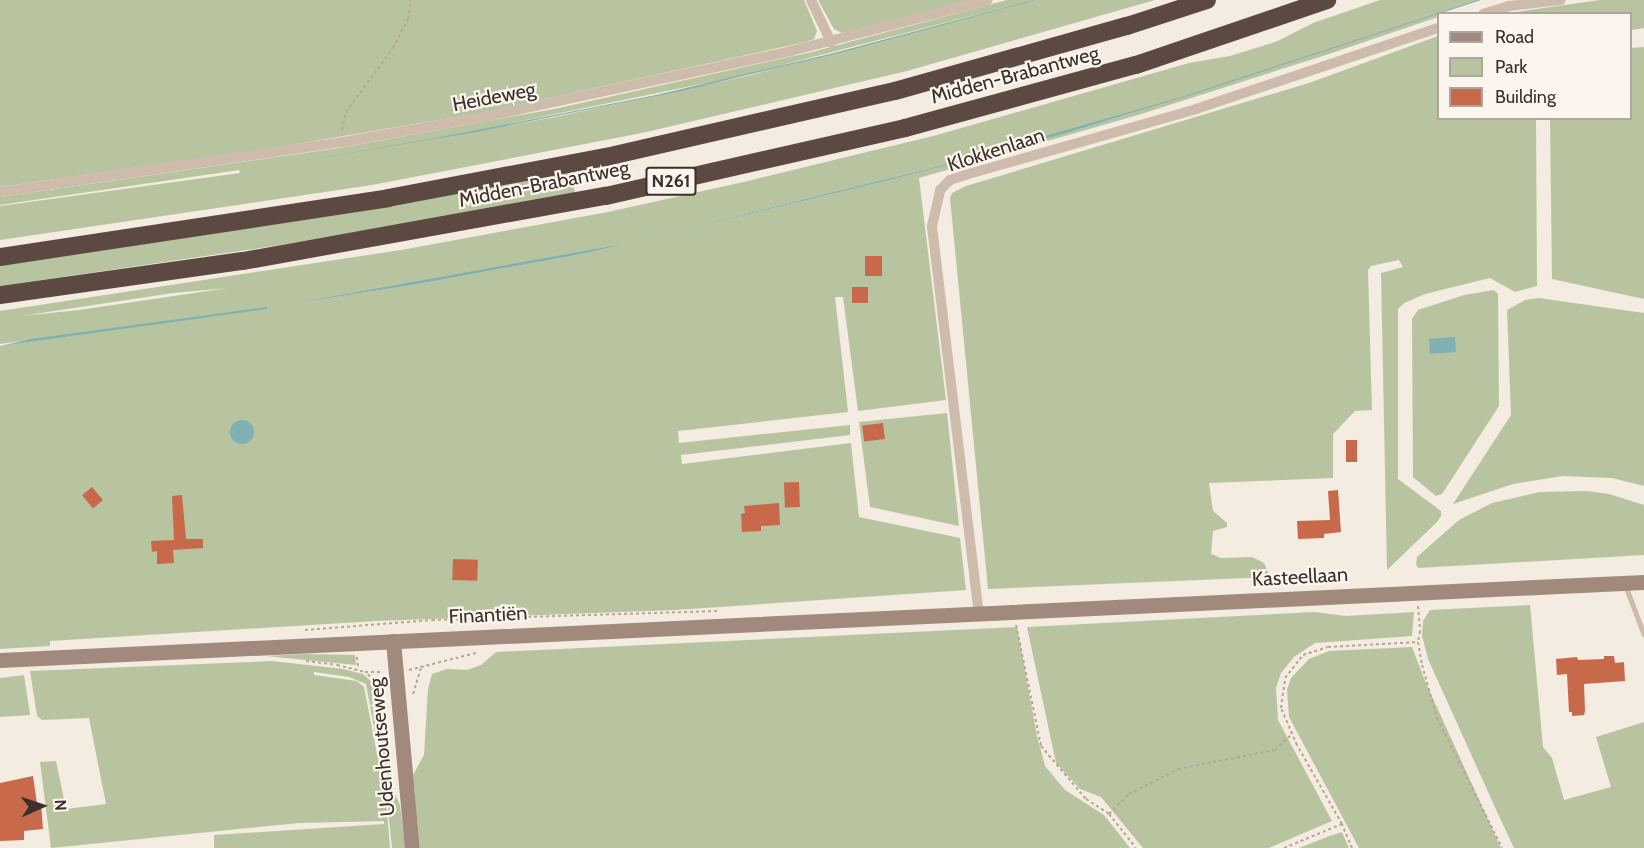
<!DOCTYPE html>
<html>
<head>
<meta charset="utf-8">
<style>
	body { margin:0 }
	#map { position:relative; width:1644px; height:848px; overflow:hidden; background:#f4ebe1; font-family:Cabin,sans-serif }
	div>[style] { position:absolute }
	[style*='--x'] { left:calc(var(--x)*1px); top:calc(var(--y)*1px); width:calc(var(--w)*1px); rotate:calc(var(--a)*1deg) }
	.green>* { inset:0; background:#b8c4a0 }
	.water>* { inset:0; background:#7fb0b2; transform-origin:0 0 }
	.round { border-radius:50% }
	.building>* { inset:0; background:#c8694b; transform-origin:0 0 }
	.path>* { height:2px; margin-top:-1px; transform-origin:0; background:repeating-linear-gradient(90deg,#b9a596 0 3px,transparent 0 6px) }
	.lane>* { height:5px; margin:-2.5px; padding:0 2.5px; transform-origin:2.5px; border-radius:2.5px; background:#cdbbac }
	.street>* { height:10px; margin:-5px; padding:0 5px; transform-origin:5px; border-radius:5px; background:#cdbbac }
	.secondary>* { height:15px; margin:-7.5px; padding:0 7.5px; transform-origin:7.5px; border-radius:7.5px; background:#a18a7d }
	.highway>* { height:18px; margin:-9px; padding:0 9px; transform-origin:9px; border-radius:9px; background:#5c4a42 }
	span { translate:-50% -50%; white-space:nowrap; text-align:center; line-height:1.15; -webkit-text-stroke:4.5px #fbf5ee; paint-order:stroke }
	.shield-label span { padding:2px 4px; background:#fbf5ee; border:2px solid; border-radius:4px; -webkit-text-stroke-width:0 }
	.shield-label { font-size:18px; color:#3b302b; font-weight:700 }
	.street-label { font-size:20px; color:#3b302b }
	.legend { position:absolute; left:1437px; top:12px; width:195px; height:108px; box-sizing:border-box; background:#fbf5ee; border:2px solid #aea6a0; margin:0; padding:8px 10px; list-style:none; font-size:18px; color:#3b302b }
	.legend li { display:flex; align-items:center; gap:12px; height:30px }
	.legend b { width:30px; border:2px solid #aea6a0 }
	.north { position:absolute; left:12px; top:776px; width:60px; height:60px; -webkit-text-stroke:4px #fbf5ee; paint-order:stroke; rotate:87deg; font-size:16px; font-weight:700; line-height:24px; text-align:center; color:#3b302b }
	.north::after { content:''; display:block; margin:auto; width:21px; height:27px; background:#3b302b; clip-path:polygon(50% 0,100% 100%,50% 72%,0 100%) }
</style>
</head>
<body>
<div id="map">
	<div class="green">
		<div style="clip-path:polygon(0 0,804px 0,817px 31px,814px 39px,806px 42px,480px 113px,285px 146px,0 187px)"></div>
		<div style="clip-path:polygon(818px 0,971px 0,842px 33px,834px 29px)"></div>
		<div style="clip-path:polygon(1007px 0,1032px 0,740px 76px,444px 137px,555px 117px,747px 76px,1036px 0,1155px 0,907px 71px,642px 133px,372px 185px,0 240px,0 206px,240px 173px,239px 170px,0 205px,0 197px,339px 148px,554px 109px,812px 52px)"></div>
		<div style="clip-path:polygon(evenodd,1380px 0,1477px 0,1181px 97px,928px 169px,623px 244px,441px 279px,297px 303px,418px 284px,587px 253px,890px 180px,1118px 117px,1438px 14px,1438px 17px,1329px 54px,1138px 115px,919px 178px,946px 400px,858px 411px,843px 297px,835px 297px,848px 412px,678px 431px,679px 443px,850px 425px,850px 435px,681px 455px,682px 464px,851px 443px,859px 517px,960px 538px,966px 590px,675px 610px,376px 621px,50px 641px,50px 646px,0 649px,0 346px,268px 308px,0 344px,0 311px,401px 250px,608px 212px,748px 181px,937px 135px,1189px 63px,1230px 56px,1278px 41px,1313px 23px,1380px 0,228px 288px,79px 310px,21px 316px,173px 293px,228px 288px)"></div>
		<div style="clip-path:polygon(1600px 0,1644px 0,1644px 28px,1631px 30px,1630px 14px,1502px 14px)"></div>
		<div style="clip-path:polygon(1438px 36px,1438px 118px,1536px 119px,1537px 286px,1515px 292px,1490px 278px,1425px 294px,1404px 303px,1398px 309px,1398px 479px,1441px 511px,1441px 516px,1437px 522px,1387px 570px,1381px 273px,1403px 267px,1399px 260px,1371px 266px,1368px 270px,1372px 410px,1355px 411px,1333px 434px,1333px 478px,1209px 483px,1213px 511px,1227px 523px,1227px 527px,1213px 531px,1211px 554px,1221px 558px,1252px 557px,1264px 563px,1270px 577px,988px 589px,950px 198px,952px 193px,966px 186px,1309px 83px)"></div>
		<div style="clip-path:polygon(1644px 47px,1644px 299px,1552px 279px,1550px 119px,1630px 118px,1631px 48px)"></div>
		<div style="clip-path:polygon(571px 173px,575px 194px,274px 246px,0 286px,0 265px,351px 213px)"></div>
		<div style="clip-path:polygon(1494px 290px,1498px 294px,1499px 406px,1442px 494px,1436px 496px,1413px 477px,1412px 319px,1418px 310px,1464px 295px)"></div>
		<div style="clip-path:polygon(1539px 298px,1644px 313px,1644px 486px,1612px 478px,1562px 476px,1513px 484px,1453px 504px,1511px 415px,1507px 310px,1525px 300px)"></div>
		<div style="clip-path:polygon(947px 413px,959px 526px,870px 507px,859px 422px)"></div>
		<div style="clip-path:polygon(1587px 491px,1609px 494px,1644px 505px,1644px 555px,1418px 568px,1416px 564px,1417px 557px,1459px 520px,1492px 503px,1540px 492px)"></div>
		<div style="clip-path:polygon(1530px 605px,1543px 747px,1552px 758px,1564px 800px,1611px 787px,1596px 737px,1644px 722px,1644px 848px,1514px 848px,1498px 814px,1428px 659px,1422px 636px,1423px 621px,1430px 610px)"></div>
		<div style="clip-path:polygon(1314px 612px,1346px 616px,1414px 612px,1412px 636px,1315px 643px,1294px 657px,1281px 673px,1276px 688px,1278px 720px,1332px 821px,1269px 848px,1143px 848px,1101px 797px,1080px 789px,1056px 763px,1027px 627px)"></div>
		<div style="clip-path:polygon(1017px 627px,1037px 736px,1045px 766px,1065px 790px,1104px 815px,1130px 848px,420px 848px,413px 775px,424px 755px,428px 689px,432px 674px,447px 669px,467px 670px,481px 665px,496px 652px)"></div>
		<div style="clip-path:polygon(1412px 647px,1425px 681px,1501px 848px,1359px 848px,1289px 717px,1287px 690px,1291px 678px,1309px 659px,1329px 651px)"></div>
		<div style="clip-path:polygon(305px 654px,355px 655px,356px 665px,266px 656px)"></div>
		<div style="clip-path:polygon(272px 661px,343px 669px,363px 674px,371px 681px,379px 700px,395px 794px,400px 805px,405px 848px,392px 848px,387px 799px,366px 684px,349px 677px,314px 672px,314px 675px,357px 681px,364px 687px,386px 800px,390px 848px,214px 848px,214px 835px,384px 824px,384px 821px,299px 823px,51px 848px,40px 762px,56px 761px,66px 809px,106px 804px,89px 718px,42px 720px,37px 716px,30px 671px)"></div>
		<div style="clip-path:polygon(24px 675px,30px 715px,0 717px,0 678px)"></div>
		<div style="clip-path:polygon(1342px 832px,1349px 848px,1299px 848px,1327px 837px)"></div>
	</div>
	<div class="water">
		<div style="clip-path:polygon(1032px 0,1036px 0,843px 52px,681px 91px,476px 132px,273px 166px,431px 139px,656px 95px,834px 53px)"></div>
		<div style="clip-path:polygon(1477px 0,1481px 0,1197px 93px,1062px 134px,890px 180px,587px 253px,418px 284px,297px 303px,623px 244px,928px 169px,1181px 97px)"></div>
		<div style="clip-path:polygon(267px 307px,267px 309px,0 346px,31px 339px)"></div>
		<div style="left:1455px;top:337px;width:15px;height:26px;rotate:86deg"></div>
		<div class="round" style="left:230px;top:420px;width:24px;height:24px"></div>
	</div>
	<div class="building">
		<div style="left:865px;top:256px;width:17px;height:20px"></div>
		<div style="left:852px;top:287px;width:16px;height:16px"></div>
		<div style="left:883px;top:423px;width:16px;height:21px;rotate:83deg"></div>
		<div style="left:1346px;top:440px;width:11px;height:22px"></div>
		<div style="left:799px;top:482px;width:25px;height:15px;rotate:88deg"></div>
		<div style="left:92px;top:487px;width:17px;height:13px;rotate:50deg"></div>
		<div style="clip-path:polygon(1338px 490px,1341px 532px,1324px 534px,1324px 538px,1298px 539px,1297px 521px,1330px 520px,1328px 491px)"></div>
		<div style="clip-path:polygon(182px 495px,186px 539px,203px 539px,203px 548px,173px 550px,174px 563px,157px 564px,157px 551px,152px 552px,151px 541px,174px 540px,172px 496px)"></div>
		<div style="clip-path:polygon(779px 503px,780px 525px,761px 526px,761px 531px,742px 532px,741px 514px,745px 513px,744px 506px)"></div>
		<div style="left:453px;top:559px;width:25px;height:21px;rotate:2deg"></div>
		<div style="clip-path:polygon(1604px 656px,1614px 656px,1615px 663px,1624px 662px,1625px 681px,1584px 684px,1585px 711px,1584px 715px,1572px 716px,1572px 712px,1569px 712px,1567px 674px,1557px 675px,1556px 659px,1577px 657px,1578px 660px,1604px 659px)"></div>
		<div style="clip-path:polygon(33px 776px,37px 804px,41px 804px,43px 829px,24px 831px,24px 840px,0 841px,0 783px)"></div>
	</div>
	<div class="path">
		<div style="--x:342;--y:130;--w:18;--a:-77"></div>
		<div style="--x:346;--y:112;--w:79;--a:-53.7"></div>
		<div style="--x:393;--y:48;--w:33;--a:-63"></div>
		<div style="--x:408;--y:19;--w:19;--a:-81"></div>
		<div style="--x:1418;--y:606;--w:25;--a:85"></div>
		<div style="--x:1420;--y:631;--w:11;--a:100"></div>
		<div style="--x:1418;--y:642;--w:23;--a:80"></div>
		<div style="--x:1422;--y:665;--w:55;--a:74.2"></div>
		<div style="--x:1437;--y:718;--w:145;--a:63.4"></div>
		<div style="--x:1016;--y:625;--w:124;--a:78.3"></div>
		<div style="--x:1041;--y:746;--w:70;--a:49.7"></div>
		<div style="--x:1086;--y:799;--w:27;--a:33"></div>
		<div style="--x:1109;--y:814;--w:43;--a:51.5"></div>
		<div style="--x:305;--y:630;--w:127;--a:-4.5"></div>
		<div style="--x:432;--y:620;--w:286;--a:-1.8"></div>
		<div style="--x:357;--y:657;--w:12;--a:85"></div>
		<div style="--x:306;--y:661;--w:31;--a:7"></div>
		<div style="--x:337;--y:665;--w:29;--a:14"></div>
		<div style="--x:365;--y:672;--w:17;--a:0"></div>
		<div style="--x:409;--y:670;--w:69;--a:-14.2"></div>
		<div style="--x:368;--y:674;--w:16;--a:55"></div>
		<div style="--x:377;--y:687;--w:38;--a:78"></div>
		<div style="--x:413;--y:694;--w:27;--a:-73"></div>
		<div style="--x:1109;--y:814;--w:28;--a:-45"></div>
		<div style="--x:1129;--y:794;--w:55;--a:-27"></div>
		<div style="--x:1178;--y:769;--w:99;--a:-11.1"></div>
		<div style="--x:1275;--y:750;--w:23;--a:-43"></div>
		<div style="--x:1284;--y:848;--w:63;--a:-22.5"></div>
		<div style="--x:1352;--y:848;--w:26;--a:-113"></div>
		<div style="--x:1342;--y:824;--w:91;--a:-119.7"></div>
		<div style="--x:1297;--y:745;--w:40;--a:-113.4"></div>
		<div style="--x:1281;--y:708;--w:30;--a:-82"></div>
		<div style="--x:1285;--y:678;--w:29;--a:-52"></div>
		<div style="--x:1303;--y:655;--w:26;--a:-18"></div>
		<div style="--x:1328;--y:647;--w:90;--a:-3.2"></div>
	</div>
	<div class="lane">
		<div style="--x:1625;--y:585;--w:53;--a:69.2"></div>
	</div>
	<div class="street">
		<div style="--x:811;--y:0;--w:47;--a:64.5"></div>
		<div style="--x:1483;--y:14;--w:27;--a:-17"></div>
		<div style="--x:1509;--y:6;--w:52;--a:-6.6"></div>
		<div style="--x:0;--y:192;--w:347;--a:-8.3"></div>
		<div style="--x:343;--y:142;--w:143;--a:-10.1"></div>
		<div style="--x:484;--y:117;--w:314;--a:-12.1"></div>
		<div style="--x:791;--y:51;--w:203;--a:-14.5"></div>
		<div style="--x:979;--y:615;--w:392;--a:-96.9"></div>
		<div style="--x:932;--y:226;--w:37;--a:-77"></div>
		<div style="--x:940;--y:190;--w:14;--a:-45"></div>
		<div style="--x:950;--y:180;--w:16;--a:-18"></div>
		<div style="--x:965;--y:175;--w:240;--a:-15.9"></div>
		<div style="--x:1196;--y:109;--w:255;--a:-18.5"></div>
	</div>
	<div class="secondary">
		<div style="--x:393;--y:641;--w:208;--a:84.8"></div>
		<div style="--x:0;--y:660;--w:1646;--a:-2.72"></div>
	</div>
	<div class="highway">
		<div style="--x:0;--y:257;--w:392;--a:-8.6"></div>
		<div style="--x:388;--y:198;--w:222;--a:-10.7"></div>
		<div style="--x:606;--y:157;--w:296;--a:-12.9"></div>
		<div style="--x:895;--y:91;--w:241;--a:-15.7"></div>
		<div style="--x:1127;--y:26;--w:84;--a:-18"></div>
		<div style="--x:0;--y:295;--w:245;--a:-8"></div>
		<div style="--x:243;--y:261;--w:369;--a:-10.2"></div>
		<div style="--x:606;--y:196;--w:307;--a:-12.8"></div>
		<div style="--x:905;--y:128;--w:239;--a:-15.3"></div>
		<div style="--x:1136;--y:65;--w:202;--a:-18.8"></div>
	</div>
	<div class="shield-label">
		<span style="left:671px;top:181px">N261</span>
	</div>
	<div class="street-label">
		<span style="left:1015px;top:75px;rotate:-15deg">Midden-Brabantweg</span>
		<span style="left:494px;top:97px;rotate:-11deg">Heideweg</span>
		<span style="left:996px;top:150px;rotate:-18deg">Klokkenlaan</span>
		<span style="left:544px;top:184px;rotate:-11deg">Midden-Brabantweg</span>
		<span style="left:1300px;top:577px;rotate:-3deg">Kasteellaan</span>
		<span style="left:488px;top:615px;rotate:-3deg">Finantiën</span>
		<span style="left:382px;top:747px;rotate:-95deg">Udenhoutseweg</span>
	</div>
	<ul class="legend">
	<li><b style="height:8px;background:#a18a7d"></b>Road</li>
	<li><b style="height:16px;background:#b8c4a0"></b>Park</li>
	<li><b style="height:16px;background:#c8694b"></b>Building</li>
	</ul>
	<div class="north">N</div>
</div>
</body>
</html>
